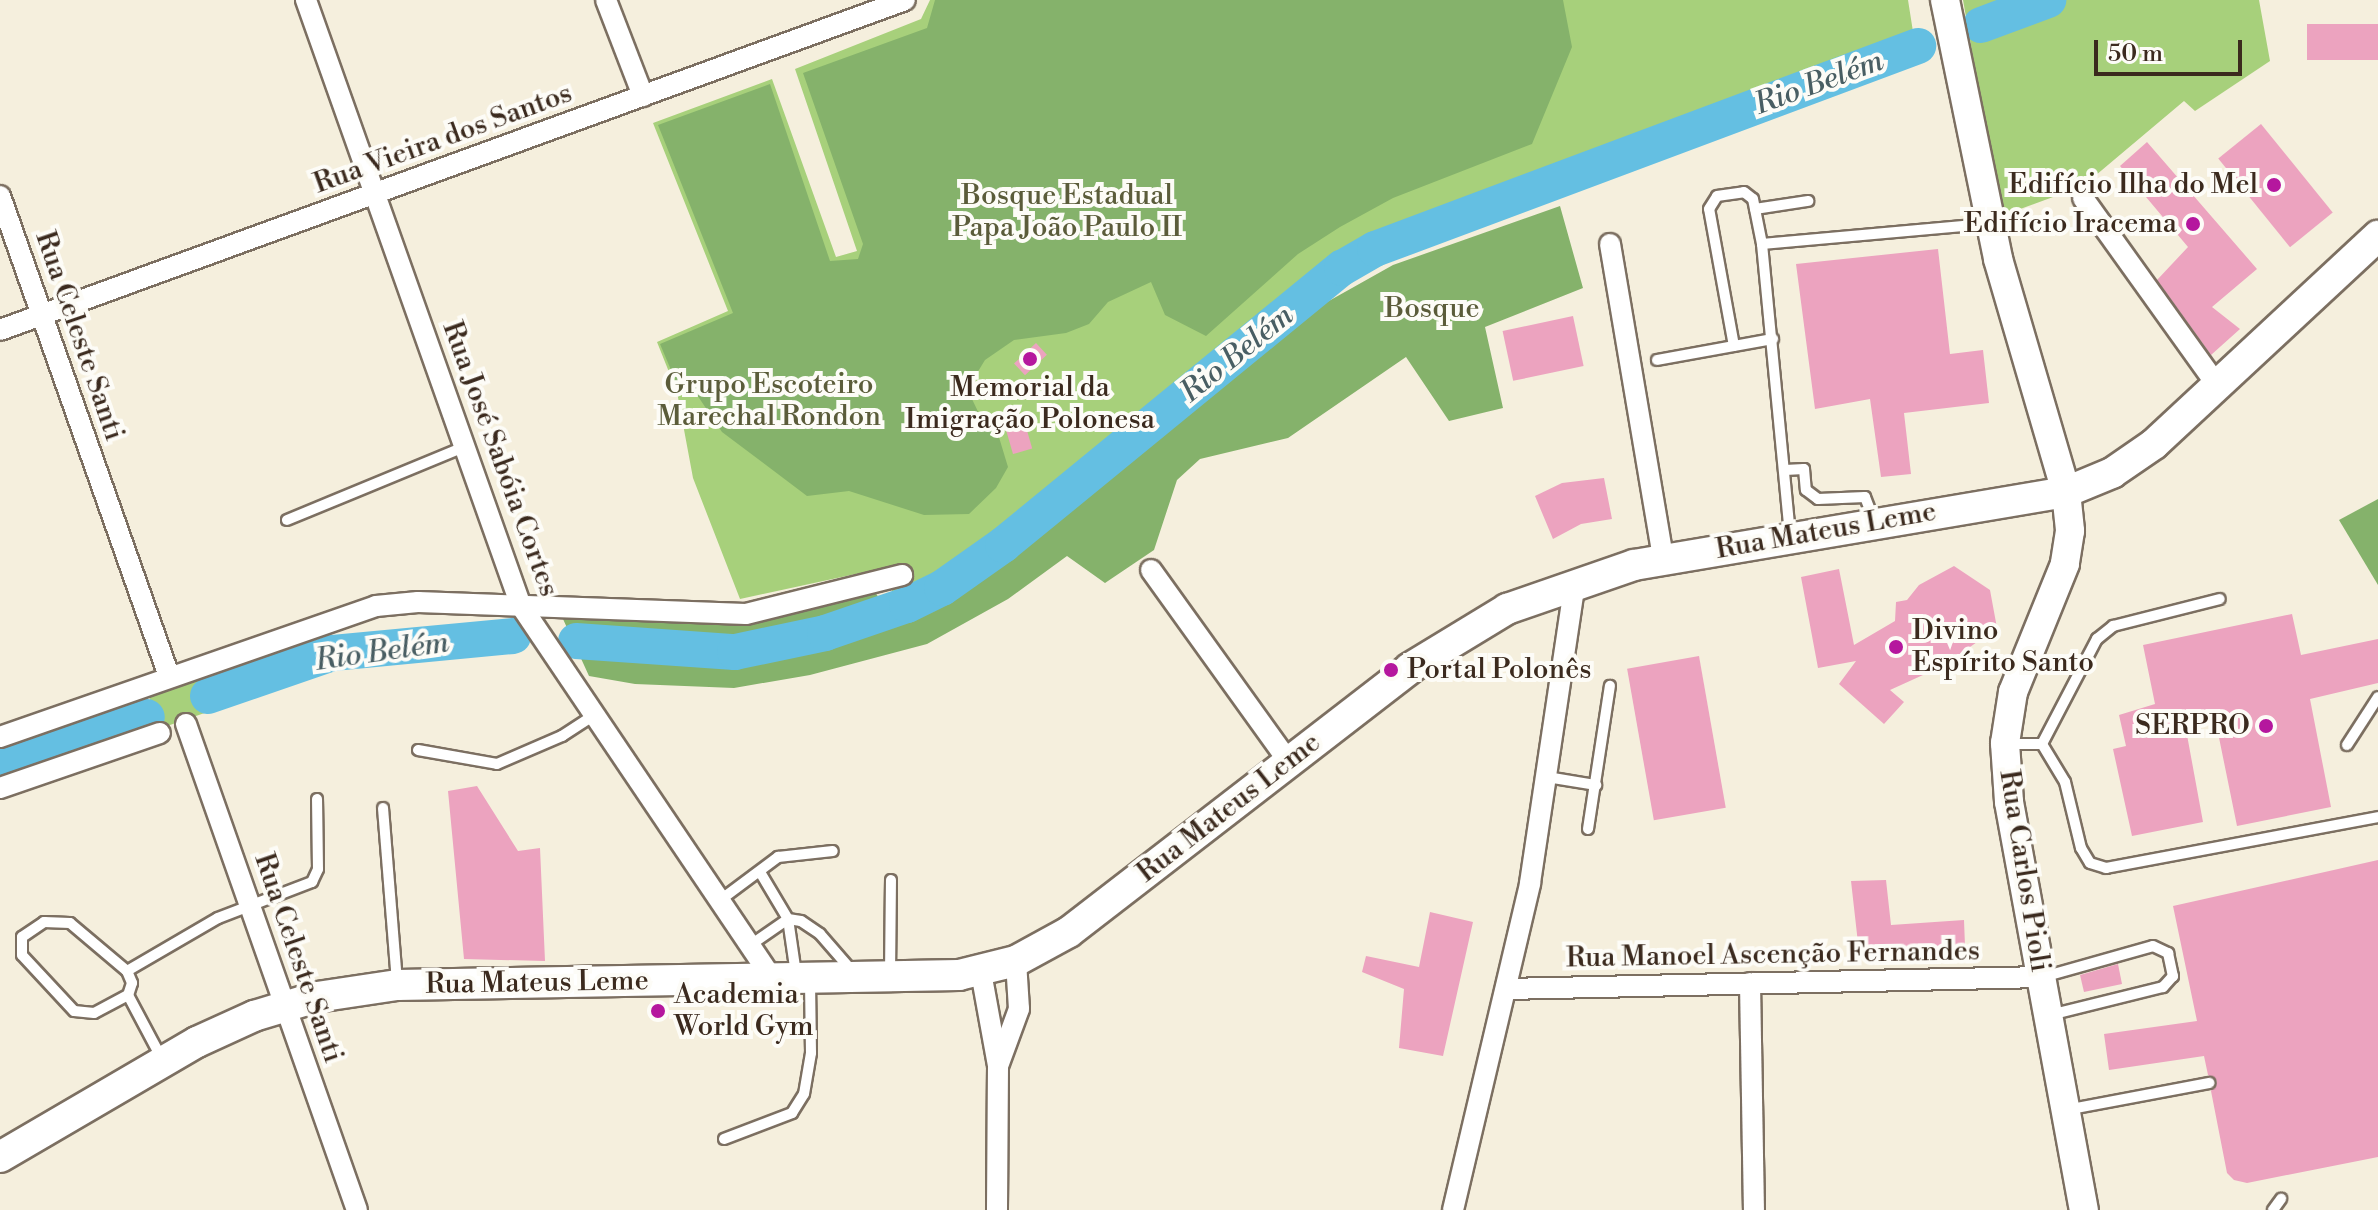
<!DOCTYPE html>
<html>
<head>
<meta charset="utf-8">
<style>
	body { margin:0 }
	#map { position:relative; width:2378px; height:1210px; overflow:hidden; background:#f5efdd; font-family:"Libre Bodoni",serif }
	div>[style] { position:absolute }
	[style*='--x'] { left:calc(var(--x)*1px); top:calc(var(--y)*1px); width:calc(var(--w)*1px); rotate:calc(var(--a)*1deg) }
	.green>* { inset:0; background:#a7d07b; transform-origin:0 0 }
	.forest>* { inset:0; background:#85b26b }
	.river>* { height:36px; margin:-18px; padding:0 18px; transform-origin:18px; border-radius:18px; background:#64bfe2 }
	.building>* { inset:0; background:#eca3bf; transform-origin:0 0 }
	.roads { filter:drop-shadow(2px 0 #7c6f61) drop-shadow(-2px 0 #7c6f61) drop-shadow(0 2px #7c6f61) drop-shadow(0 -2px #7c6f61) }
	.service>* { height:10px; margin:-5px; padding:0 5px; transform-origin:5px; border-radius:5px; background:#fff }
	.minor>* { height:20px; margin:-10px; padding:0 10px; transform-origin:10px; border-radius:10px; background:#fff }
	.secondary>* { height:28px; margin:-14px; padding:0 14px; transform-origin:14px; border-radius:14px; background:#fff }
	.primary>* { height:30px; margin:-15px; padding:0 15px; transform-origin:15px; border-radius:15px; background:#fff }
	.dots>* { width:22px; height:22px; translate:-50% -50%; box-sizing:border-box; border:4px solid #fdfcf7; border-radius:50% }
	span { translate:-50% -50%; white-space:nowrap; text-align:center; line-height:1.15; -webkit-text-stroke:8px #fdfcf7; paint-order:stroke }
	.street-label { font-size:28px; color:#3b2a1e }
	.poi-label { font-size:28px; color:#3b2a1e }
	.right { translate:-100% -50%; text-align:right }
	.left { translate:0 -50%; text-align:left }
	.park-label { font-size:28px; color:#5b5c3a }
	.water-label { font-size:30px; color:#495e63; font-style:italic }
	.scale { position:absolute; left:2094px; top:40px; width:148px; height:36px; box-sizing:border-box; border:4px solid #3b2a1e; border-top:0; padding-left:10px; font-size:24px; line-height:28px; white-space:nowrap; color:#3b2a1e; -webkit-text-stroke:6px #fdfcf7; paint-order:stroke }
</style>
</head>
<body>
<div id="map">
	<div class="green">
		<div style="clip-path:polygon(930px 0,1908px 0,1914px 38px,1380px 235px,1337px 262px,989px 544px,931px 581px,893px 597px,888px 567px,740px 599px,693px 478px,677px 392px,657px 342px,728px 311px,653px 123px,772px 79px,836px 257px,857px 251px,795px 69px,921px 19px)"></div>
		<div style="clip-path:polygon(1963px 0,2259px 0,2270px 61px,2195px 111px,2184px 101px,2083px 186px,2001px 216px)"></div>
		<div style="left:198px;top:673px;width:40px;height:54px;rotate:71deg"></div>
	</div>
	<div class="forest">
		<div style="clip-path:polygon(935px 0,1563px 0,1572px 47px,1532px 144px,1393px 198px,1340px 227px,1298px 254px,1206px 336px,1165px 315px,1151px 282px,1108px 302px,1089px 324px,1066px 333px,1014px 340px,985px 360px,974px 378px,971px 397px,983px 422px,998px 434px,1008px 467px,996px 488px,969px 514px,924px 515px,849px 491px,807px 496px,722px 432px,693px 389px,679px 389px,660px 344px,733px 313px,658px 125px,770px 84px,830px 261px,858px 259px,863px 244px,803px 73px,927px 28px)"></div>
		<div style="clip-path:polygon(1560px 206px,1583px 288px,1485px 327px,1503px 408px,1449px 421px,1406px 357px,1288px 438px,1200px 459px,1177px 480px,1154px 550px,1105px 583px,1067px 556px,1008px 599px,927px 644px,810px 675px,734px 688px,635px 684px,589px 676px,563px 619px,639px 617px,875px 592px,893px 619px,941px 596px,1024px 541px,1311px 311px,1393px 265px)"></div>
		<div style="clip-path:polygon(2378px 499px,2378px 585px,2339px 520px)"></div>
	</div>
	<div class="river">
		<div style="--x:1981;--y:25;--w:72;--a:-20.5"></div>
		<div style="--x:576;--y:641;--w:159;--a:4"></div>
		<div style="--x:735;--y:652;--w:92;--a:-11.9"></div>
		<div style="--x:825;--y:633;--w:87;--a:-18.9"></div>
		<div style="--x:907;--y:605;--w:39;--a:-26"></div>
		<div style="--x:942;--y:588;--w:75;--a:-35.2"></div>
		<div style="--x:1003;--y:545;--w:438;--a:-39.3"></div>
		<div style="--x:1342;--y:268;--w:38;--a:-30"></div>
		<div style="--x:1375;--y:249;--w:580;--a:-20.5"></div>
		<div style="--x:208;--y:696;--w:132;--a:-19"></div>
		<div style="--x:333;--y:653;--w:181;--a:-5.4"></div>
		<div style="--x:0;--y:767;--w:155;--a:-18.8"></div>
	</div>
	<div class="building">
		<div style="left:2378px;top:24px;width:36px;height:71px;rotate:90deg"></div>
		<div style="left:2261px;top:124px;width:114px;height:55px;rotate:51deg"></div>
		<div style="clip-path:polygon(2147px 142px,2257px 269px,2212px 307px,2240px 329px,2211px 355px,2157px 280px,2188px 247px,2120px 166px)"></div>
		<div style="clip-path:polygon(1938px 249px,1950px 354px,1983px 350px,1989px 403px,1904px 413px,1911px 474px,1881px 477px,1870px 399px,1815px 409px,1796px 264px)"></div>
		<div style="left:1573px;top:316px;width:51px;height:72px;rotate:78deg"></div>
		<div style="left:1036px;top:343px;width:16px;height:30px;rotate:47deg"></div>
		<div style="left:1022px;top:413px;width:37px;height:20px;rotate:74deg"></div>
		<div style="clip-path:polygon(1604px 478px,1612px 519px,1581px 524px,1553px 539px,1535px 496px,1562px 483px)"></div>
		<div style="clip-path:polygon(1954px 566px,1990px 590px,1997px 628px,1960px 654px,1944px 656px,1921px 671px,1923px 675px,1890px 690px,1904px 702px,1884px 724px,1839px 684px,1856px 661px,1818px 668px,1801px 577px,1839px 569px,1854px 645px,1895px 621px,1896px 602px,1907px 600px,1919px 585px)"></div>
		<div style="clip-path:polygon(2292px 614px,2301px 655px,2378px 639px,2378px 683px,2310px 699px,2331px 807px,2237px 826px,2215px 718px,2185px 724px,2203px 822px,2132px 836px,2113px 749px,2126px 746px,2119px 715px,2155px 704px,2143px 645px)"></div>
		<div style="left:1699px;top:656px;width:154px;height:73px;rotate:80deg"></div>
		<div style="clip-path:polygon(477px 786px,518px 851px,540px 848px,545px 961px,464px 959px,448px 791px)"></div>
		<div style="clip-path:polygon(2378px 860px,2378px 1157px,2247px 1183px,2234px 1180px,2227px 1173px,2211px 1091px,2217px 1081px,2208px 1075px,2204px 1056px,2109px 1070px,2104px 1034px,2197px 1021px,2173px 906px)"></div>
		<div style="clip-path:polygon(1886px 880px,1891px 925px,1964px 920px,1965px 946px,1859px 952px,1851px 881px)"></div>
		<div style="clip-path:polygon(1430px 912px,1473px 922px,1443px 1056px,1399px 1048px,1404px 989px,1362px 972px,1366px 956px,1419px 967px)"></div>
		<div style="clip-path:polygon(2118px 964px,2122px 984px,2084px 992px,2080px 975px)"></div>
	</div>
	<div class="roads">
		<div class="service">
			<div style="--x:1755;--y:209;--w:54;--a:-8.6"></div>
			<div style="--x:1762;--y:244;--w:227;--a:-5.1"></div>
			<div style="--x:1734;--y:346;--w:139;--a:-100.3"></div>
			<div style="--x:1709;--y:209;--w:15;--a:-58"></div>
			<div style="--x:1717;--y:196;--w:27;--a:-8"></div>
			<div style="--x:1744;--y:192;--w:11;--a:38"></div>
			<div style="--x:1753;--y:199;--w:46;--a:78.7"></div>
			<div style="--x:1762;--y:244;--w:292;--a:84.5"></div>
			<div style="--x:1657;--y:360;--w:118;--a:-10.3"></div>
			<div style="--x:1785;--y:470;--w:19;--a:-3"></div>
			<div style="--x:1804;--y:469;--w:21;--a:85"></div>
			<div style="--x:1806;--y:490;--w:15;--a:37"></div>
			<div style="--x:1818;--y:499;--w:47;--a:-2.4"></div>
			<div style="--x:1865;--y:497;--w:26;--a:69"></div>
			<div style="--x:287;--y:520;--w:191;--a:-22.4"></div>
			<div style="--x:2008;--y:744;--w:34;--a:0"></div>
			<div style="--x:2042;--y:744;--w:44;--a:58.8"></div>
			<div style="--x:2065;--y:782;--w:68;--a:76.4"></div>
			<div style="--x:2081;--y:848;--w:17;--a:59"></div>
			<div style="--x:2090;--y:863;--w:17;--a:17"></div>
			<div style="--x:2106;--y:868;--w:277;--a:-10.6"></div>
			<div style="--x:2042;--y:744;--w:119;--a:-62.4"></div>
			<div style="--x:2097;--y:639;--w:21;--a:-39"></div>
			<div style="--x:2113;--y:626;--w:110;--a:-14.2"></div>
			<div style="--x:2347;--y:745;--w:57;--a:-57.1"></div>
			<div style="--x:418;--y:750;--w:80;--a:10"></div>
			<div style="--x:497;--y:764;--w:71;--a:-23.3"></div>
			<div style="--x:562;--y:736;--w:38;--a:-33"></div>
			<div style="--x:1547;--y:777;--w:50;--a:9.3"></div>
			<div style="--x:383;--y:808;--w:176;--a:85.4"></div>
			<div style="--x:1588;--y:829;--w:145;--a:-81.3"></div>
			<div style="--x:760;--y:872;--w:55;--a:59.2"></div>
			<div style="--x:788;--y:919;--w:56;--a:81.7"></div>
			<div style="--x:719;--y:901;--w:74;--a:-36.7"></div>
			<div style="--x:778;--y:857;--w:55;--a:-6.2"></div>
			<div style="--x:749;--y:946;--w:47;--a:-34.7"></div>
			<div style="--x:788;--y:919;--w:13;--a:9"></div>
			<div style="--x:801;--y:921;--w:23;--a:34"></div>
			<div style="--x:820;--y:934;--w:50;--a:49"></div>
			<div style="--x:127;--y:971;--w:105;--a:-30.2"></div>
			<div style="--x:218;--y:918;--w:101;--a:-21"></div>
			<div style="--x:312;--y:882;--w:14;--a:-65"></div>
			<div style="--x:318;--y:869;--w:70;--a:-90.8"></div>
			<div style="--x:890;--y:974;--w:94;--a:-89.4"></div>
			<div style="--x:2043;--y:977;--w:114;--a:-15.7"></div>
			<div style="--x:2153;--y:946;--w:17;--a:25"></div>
			<div style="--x:2168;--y:953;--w:24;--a:78"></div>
			<div style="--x:2173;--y:976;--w:15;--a:132"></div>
			<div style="--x:2163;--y:987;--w:116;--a:166.1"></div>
			<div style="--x:128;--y:995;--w:38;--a:152"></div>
			<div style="--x:94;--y:1013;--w:20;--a:-174"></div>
			<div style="--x:74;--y:1011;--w:76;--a:-132.9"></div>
			<div style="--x:22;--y:955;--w:18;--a:-90"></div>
			<div style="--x:22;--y:937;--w:27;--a:-34"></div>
			<div style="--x:44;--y:922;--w:26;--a:2"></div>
			<div style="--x:70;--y:923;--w:75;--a:40.1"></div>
			<div style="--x:127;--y:971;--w:13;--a:67"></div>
			<div style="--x:132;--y:983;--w:13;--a:108"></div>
			<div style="--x:128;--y:995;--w:72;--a:62"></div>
			<div style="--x:2066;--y:1110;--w:146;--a:-10.7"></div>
			<div style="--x:724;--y:1139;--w:73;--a:-20.9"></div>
			<div style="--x:792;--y:1113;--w:22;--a:-58"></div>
			<div style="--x:804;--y:1094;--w:42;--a:-80.3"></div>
			<div style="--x:811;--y:1053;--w:73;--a:-90.8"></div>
			<div style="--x:2273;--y:1210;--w:14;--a:-54"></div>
		</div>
		<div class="minor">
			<div style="--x:306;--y:0;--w:643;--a:70.47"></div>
			<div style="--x:521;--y:606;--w:449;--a:56"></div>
			<div style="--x:606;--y:0;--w:103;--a:68.9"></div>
			<div style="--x:0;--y:196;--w:509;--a:70.6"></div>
			<div style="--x:2083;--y:198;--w:230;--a:54.4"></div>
			<div style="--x:1610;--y:244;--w:319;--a:80.4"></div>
			<div style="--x:0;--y:330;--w:963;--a:-20.03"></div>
			<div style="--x:1151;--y:570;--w:235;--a:54.3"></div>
			<div style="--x:186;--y:724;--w:515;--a:70.62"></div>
			<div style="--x:0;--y:737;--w:398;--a:-19.2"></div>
			<div style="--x:376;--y:606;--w:42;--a:-5.4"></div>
			<div style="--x:418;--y:602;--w:328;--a:2.1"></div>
			<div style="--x:746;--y:614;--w:161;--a:-14"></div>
			<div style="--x:0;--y:788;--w:169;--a:-19"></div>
			<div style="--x:981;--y:972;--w:96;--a:79.7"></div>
			<div style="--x:998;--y:1066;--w:144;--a:90.4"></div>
			<div style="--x:1750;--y:983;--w:227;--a:89"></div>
			<div style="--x:1506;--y:989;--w:535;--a:-1.28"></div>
			<div style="--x:998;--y:1066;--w:61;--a:-69.8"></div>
			<div style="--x:1019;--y:1009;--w:48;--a:-93.6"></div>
			<div style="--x:1453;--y:1210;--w:336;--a:-76.7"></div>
			<div style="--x:1530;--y:883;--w:304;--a:-81.5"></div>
		</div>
		<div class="secondary">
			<div style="--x:1945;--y:0;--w:264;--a:78.4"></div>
			<div style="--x:1998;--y:259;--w:243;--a:73.7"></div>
			<div style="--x:2066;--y:492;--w:39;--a:84"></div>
			<div style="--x:2070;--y:531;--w:33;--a:99"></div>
			<div style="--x:2065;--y:564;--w:138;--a:112.1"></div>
			<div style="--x:2013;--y:692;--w:52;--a:98.9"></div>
			<div style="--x:2005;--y:743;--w:59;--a:86.1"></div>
			<div style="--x:2009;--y:802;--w:415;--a:79.6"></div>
		</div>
		<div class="primary">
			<div style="--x:0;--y:1157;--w:228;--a:-30.3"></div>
			<div style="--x:197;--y:1042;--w:63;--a:-24.5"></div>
			<div style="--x:254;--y:1016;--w:66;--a:-16.8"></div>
			<div style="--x:317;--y:997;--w:81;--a:-8.5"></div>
			<div style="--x:397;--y:985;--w:562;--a:-1.02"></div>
			<div style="--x:959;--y:975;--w:59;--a:-13.8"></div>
			<div style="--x:1016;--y:961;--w:60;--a:-28.7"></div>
			<div style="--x:1069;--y:932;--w:431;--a:-37.7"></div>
			<div style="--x:1410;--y:668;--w:114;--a:-31.3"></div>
			<div style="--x:1507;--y:609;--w:134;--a:-19.1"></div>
			<div style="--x:1634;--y:565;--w:438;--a:-9.6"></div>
			<div style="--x:2066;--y:492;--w:50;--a:-22.4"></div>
			<div style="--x:2112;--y:473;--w:51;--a:-34.6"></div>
			<div style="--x:2154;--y:444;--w:306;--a:-42.9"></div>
		</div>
	</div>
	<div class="dots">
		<div style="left:2274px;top:185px;background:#b5179e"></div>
		<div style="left:2193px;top:224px;background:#b5179e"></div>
		<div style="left:1030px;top:359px;background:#b5179e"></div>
		<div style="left:1896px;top:647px;background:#b5179e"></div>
		<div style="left:1391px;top:670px;background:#b5179e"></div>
		<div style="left:2266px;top:726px;background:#b5179e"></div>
		<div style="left:658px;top:1011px;background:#b5179e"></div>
	</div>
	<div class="street-label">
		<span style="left:443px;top:139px;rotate:-20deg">Rua Vieira dos Santos</span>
		<span style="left:79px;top:336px;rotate:71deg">Rua Celeste Santi</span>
		<span style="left:500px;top:459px;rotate:70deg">Rua José Sabóia Cortes</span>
		<span style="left:1826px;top:531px;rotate:-10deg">Rua Mateus Leme</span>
		<span style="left:1229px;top:808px;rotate:-38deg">Rua Mateus Leme</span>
		<span style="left:2024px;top:871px;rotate:81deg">Rua Carlos Pioli</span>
		<span style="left:1773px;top:955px;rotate:-1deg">Rua Manoel Ascenção Fernandes</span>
		<span style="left:298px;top:958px;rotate:71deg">Rua Celeste Santi</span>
		<span style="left:537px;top:983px;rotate:-1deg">Rua Mateus Leme</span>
	</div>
	<div class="poi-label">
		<span class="right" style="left:2258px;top:185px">Edifício Ilha do Mel</span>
		<span class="right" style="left:2177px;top:224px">Edifício Iracema</span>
		<span style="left:1030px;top:404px">Memorial da<br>Imigração Polonesa</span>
		<span class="left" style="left:1912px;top:647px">Divino<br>Espírito Santo</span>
		<span class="left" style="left:1407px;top:670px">Portal Polonês</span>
		<span class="right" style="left:2250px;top:726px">SERPRO</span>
		<span class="left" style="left:674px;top:1011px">Academia<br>World Gym</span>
	</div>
	<div class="park-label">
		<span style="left:1067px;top:212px">Bosque Estadual<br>Papa João Paulo II</span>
		<span style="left:1432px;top:309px">Bosque</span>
		<span style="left:769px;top:401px">Grupo Escoteiro<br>Marechal Rondon</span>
	</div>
	<div class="water-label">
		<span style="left:1819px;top:83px;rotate:-20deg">Rio Belém</span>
		<span style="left:1237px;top:354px;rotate:-39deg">Rio Belém</span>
		<span style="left:382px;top:652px;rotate:-8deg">Rio Belém</span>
	</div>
	<div class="scale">50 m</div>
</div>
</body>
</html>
